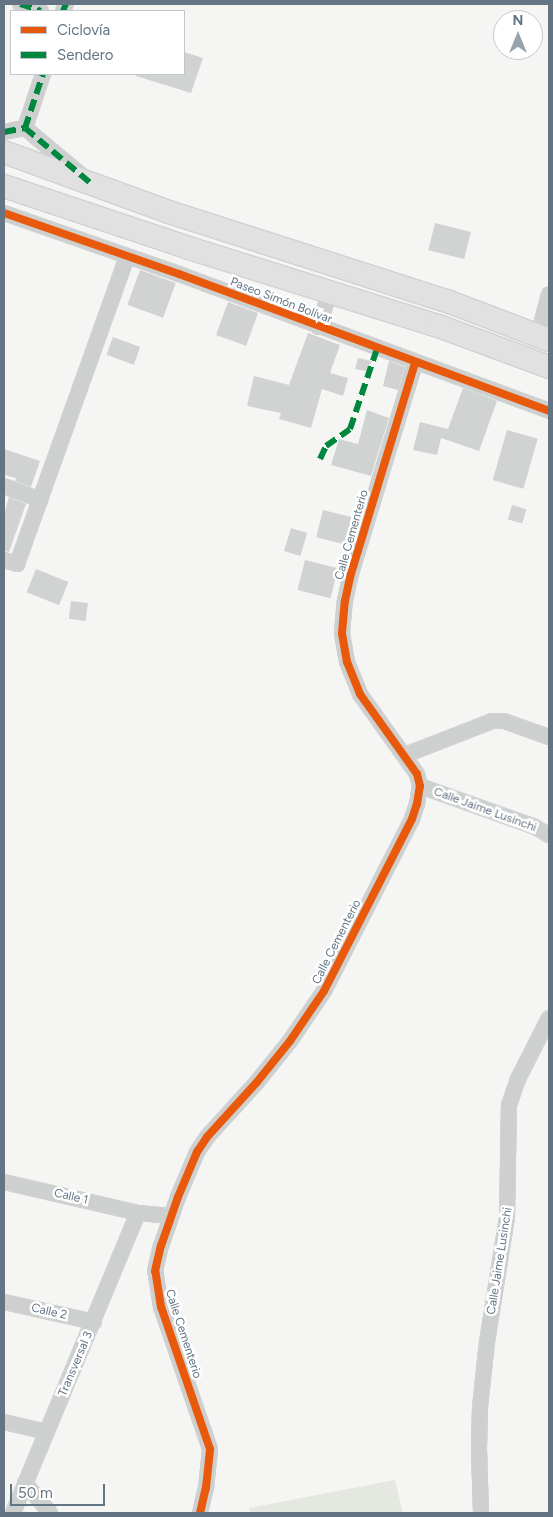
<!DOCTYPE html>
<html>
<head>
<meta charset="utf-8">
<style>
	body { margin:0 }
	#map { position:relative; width:553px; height:1517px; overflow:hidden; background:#f5f5f3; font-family:Figtree,sans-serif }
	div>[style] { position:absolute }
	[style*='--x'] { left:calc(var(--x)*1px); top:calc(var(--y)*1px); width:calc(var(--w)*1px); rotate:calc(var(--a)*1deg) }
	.green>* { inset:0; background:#e4e8e1 }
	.building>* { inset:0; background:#d1d2d2; transform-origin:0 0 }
	.roads { filter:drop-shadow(1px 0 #d0d2d2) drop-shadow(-1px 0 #d0d2d2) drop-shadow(0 1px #d0d2d2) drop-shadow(0 -1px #d0d2d2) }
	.street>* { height:14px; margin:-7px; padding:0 7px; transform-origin:7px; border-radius:7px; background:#ced0d0 }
	.primary>* { height:22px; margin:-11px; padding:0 11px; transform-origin:11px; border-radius:11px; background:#e1e1e2 }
	.quiet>* { height:6px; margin-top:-3px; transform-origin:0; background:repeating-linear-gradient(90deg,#00873e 0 12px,transparent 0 18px) }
	.cycleway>* { height:8px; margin:-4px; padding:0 4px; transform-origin:4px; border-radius:4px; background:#e8590c }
	span { translate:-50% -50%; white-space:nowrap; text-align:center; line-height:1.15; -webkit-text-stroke:5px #fff; paint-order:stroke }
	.street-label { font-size:12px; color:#637585 }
	.frame { position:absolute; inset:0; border:5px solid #637585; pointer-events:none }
	.legend { position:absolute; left:10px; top:10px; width:175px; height:65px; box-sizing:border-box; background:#fff; border:1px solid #c1c8ce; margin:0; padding:6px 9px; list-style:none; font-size:15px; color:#637585 }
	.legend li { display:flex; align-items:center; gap:10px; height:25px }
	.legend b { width:25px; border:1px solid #c1c8ce }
	.north { position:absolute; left:493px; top:10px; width:50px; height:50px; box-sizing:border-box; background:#fff; border:1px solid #c1c8ce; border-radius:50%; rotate:0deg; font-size:14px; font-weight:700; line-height:20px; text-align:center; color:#637585 }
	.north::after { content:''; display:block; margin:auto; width:18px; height:22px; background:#96a2ac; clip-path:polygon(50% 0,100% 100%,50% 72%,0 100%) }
	.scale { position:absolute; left:10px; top:1484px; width:95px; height:22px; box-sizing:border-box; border:2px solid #637585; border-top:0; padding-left:6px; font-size:15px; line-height:18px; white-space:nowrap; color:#637585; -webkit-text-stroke:4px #fff; paint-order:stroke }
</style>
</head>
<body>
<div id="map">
	<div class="green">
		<div style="clip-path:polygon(395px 1480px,403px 1513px,251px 1513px,249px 1508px)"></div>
	</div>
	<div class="building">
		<div style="clip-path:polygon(184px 52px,203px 58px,191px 93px,136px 76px,136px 74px,184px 74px)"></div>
		<div style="left:435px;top:223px;width:37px;height:28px;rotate:14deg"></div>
		<div style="left:140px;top:270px;width:38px;height:37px;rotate:20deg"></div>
		<div style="left:228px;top:302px;width:32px;height:35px;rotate:20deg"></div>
		<div style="clip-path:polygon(308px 333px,340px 345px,330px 373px,348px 378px,343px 396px,322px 389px,311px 428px,279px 419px,281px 413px,247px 406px,254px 376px,289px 385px)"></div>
		<div style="left:113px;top:337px;width:29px;height:19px;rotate:20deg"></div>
		<div style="clip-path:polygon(358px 358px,372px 361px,366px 371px,355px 369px)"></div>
		<div style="clip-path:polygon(389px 361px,405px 367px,398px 390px,383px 386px)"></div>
		<div style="clip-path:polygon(463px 388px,497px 401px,479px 451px,441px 438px,437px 455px,413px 450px,420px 422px,448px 429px)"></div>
		<div style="clip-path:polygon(367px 410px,389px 418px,371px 476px,331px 465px,339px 439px,358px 444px)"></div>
		<div style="left:507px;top:430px;width:32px;height:52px;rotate:16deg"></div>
		<div style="clip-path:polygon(4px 449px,40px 461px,31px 487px,15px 481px,16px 478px,4px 475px)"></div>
		<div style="clip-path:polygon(9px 497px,26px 504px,9px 552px,4px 551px,4px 515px)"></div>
		<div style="left:512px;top:505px;width:15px;height:15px;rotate:16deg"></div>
		<div style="left:323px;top:510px;width:36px;height:28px;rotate:14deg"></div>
		<div style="left:291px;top:528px;width:17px;height:24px;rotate:17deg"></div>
		<div style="left:305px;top:560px;width:34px;height:31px;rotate:14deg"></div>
		<div style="left:36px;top:569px;width:35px;height:25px;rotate:22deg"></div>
		<div style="left:71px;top:601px;width:17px;height:18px;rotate:7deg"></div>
	</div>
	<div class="roads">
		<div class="street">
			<div style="--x:20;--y:4;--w:22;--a:18"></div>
			<div style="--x:63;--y:11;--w:8;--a:-67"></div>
			<div style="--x:25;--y:128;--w:72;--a:39.9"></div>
			<div style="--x:25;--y:128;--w:57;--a:-71.6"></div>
			<div style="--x:4;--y:132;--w:21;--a:-11"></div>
			<div style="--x:4;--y:213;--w:185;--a:19.2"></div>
			<div style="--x:179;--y:274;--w:395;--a:20.3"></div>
			<div style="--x:318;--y:327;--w:37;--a:-71"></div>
			<div style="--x:544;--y:336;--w:6;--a:180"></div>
			<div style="--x:538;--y:336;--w:43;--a:-75.3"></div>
			<div style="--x:4;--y:486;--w:39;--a:21"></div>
			<div style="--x:4;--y:560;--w:14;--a:17"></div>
			<div style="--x:17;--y:564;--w:327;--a:-70.3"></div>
			<div style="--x:405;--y:755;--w:93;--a:-21.3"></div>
			<div style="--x:492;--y:721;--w:12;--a:0"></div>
			<div style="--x:504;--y:721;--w:48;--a:19.6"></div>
			<div style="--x:420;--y:786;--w:122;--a:19.6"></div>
			<div style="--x:535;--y:827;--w:16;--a:30"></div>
			<div style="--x:4;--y:1182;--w:138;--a:13"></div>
			<div style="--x:138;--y:1213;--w:33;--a:5"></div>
			<div style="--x:4;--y:1302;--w:92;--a:12.5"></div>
			<div style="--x:4;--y:1422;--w:44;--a:13.1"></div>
			<div style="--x:25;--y:1483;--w:39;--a:50"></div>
			<div style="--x:13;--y:1513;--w:325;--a:-67.4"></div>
			<div style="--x:200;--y:1513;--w:26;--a:-77"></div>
			<div style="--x:206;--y:1488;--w:39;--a:-84"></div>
			<div style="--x:210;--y:1449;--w:150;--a:-109"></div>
			<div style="--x:161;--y:1307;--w:36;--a:-99"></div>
			<div style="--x:155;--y:1271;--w:26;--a:-77"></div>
			<div style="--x:161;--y:1246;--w:52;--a:-70.9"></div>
			<div style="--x:178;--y:1197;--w:49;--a:-67.1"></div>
			<div style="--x:197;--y:1152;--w:18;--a:-56"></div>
			<div style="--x:207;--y:1137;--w:74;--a:-47.7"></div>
			<div style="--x:257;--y:1082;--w:53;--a:-51.2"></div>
			<div style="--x:290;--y:1041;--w:60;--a:-55.8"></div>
			<div style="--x:324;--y:991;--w:193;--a:-62.9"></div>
			<div style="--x:412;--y:819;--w:16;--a:-72"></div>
			<div style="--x:417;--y:804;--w:18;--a:-81"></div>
			<div style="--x:420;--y:786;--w:12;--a:-104"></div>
			<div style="--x:417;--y:774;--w:98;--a:-125.5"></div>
			<div style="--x:360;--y:694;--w:35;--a:-112"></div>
			<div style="--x:347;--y:662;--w:29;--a:-100"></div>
			<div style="--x:342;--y:633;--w:32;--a:-85"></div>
			<div style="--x:345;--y:601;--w:25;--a:-78"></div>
			<div style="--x:350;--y:577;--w:224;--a:-73.1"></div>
			<div style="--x:481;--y:1513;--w:64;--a:-91.8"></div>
			<div style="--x:479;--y:1449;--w:42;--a:-88.6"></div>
			<div style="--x:480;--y:1407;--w:65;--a:-83.9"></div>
			<div style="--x:487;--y:1342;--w:127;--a:-80.9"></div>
			<div style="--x:507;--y:1217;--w:112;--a:-89"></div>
			<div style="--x:509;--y:1105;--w:28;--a:-71"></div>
			<div style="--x:518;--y:1079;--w:68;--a:-63.1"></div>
		</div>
		<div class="primary">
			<div style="--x:4;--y:152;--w:176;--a:20"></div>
			<div style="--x:169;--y:212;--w:292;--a:17.8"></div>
			<div style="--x:447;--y:301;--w:109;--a:20.9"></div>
			<div style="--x:4;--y:186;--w:195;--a:18.5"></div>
			<div style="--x:189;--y:248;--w:264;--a:17.4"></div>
			<div style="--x:441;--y:327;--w:115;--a:20.3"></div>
		</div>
	</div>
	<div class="quiet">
		<div style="--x:20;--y:4;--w:22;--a:18"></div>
		<div style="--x:63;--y:11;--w:8;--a:-67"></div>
		<div style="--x:25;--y:128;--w:89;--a:40"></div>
		<div style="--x:25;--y:128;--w:57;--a:-71.6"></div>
		<div style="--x:4;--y:132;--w:21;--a:-11"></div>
		<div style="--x:320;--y:459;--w:14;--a:-65"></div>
		<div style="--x:326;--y:446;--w:29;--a:-35"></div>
		<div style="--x:350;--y:429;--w:84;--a:-71.4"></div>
	</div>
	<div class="cycleway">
		<div style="--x:4;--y:213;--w:185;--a:19.2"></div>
		<div style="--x:179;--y:274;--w:395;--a:20.3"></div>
		<div style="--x:200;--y:1513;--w:26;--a:-77"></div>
		<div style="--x:206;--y:1488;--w:39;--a:-84"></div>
		<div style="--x:210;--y:1449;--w:150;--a:-109"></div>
		<div style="--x:161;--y:1307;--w:36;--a:-99"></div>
		<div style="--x:155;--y:1271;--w:26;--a:-77"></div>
		<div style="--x:161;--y:1246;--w:52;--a:-70.9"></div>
		<div style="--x:178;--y:1197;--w:49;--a:-67.1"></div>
		<div style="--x:197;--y:1152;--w:18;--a:-56"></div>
		<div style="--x:207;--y:1137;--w:74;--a:-47.7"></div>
		<div style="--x:257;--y:1082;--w:53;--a:-51.2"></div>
		<div style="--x:290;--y:1041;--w:60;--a:-55.8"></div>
		<div style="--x:324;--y:991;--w:193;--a:-62.9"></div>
		<div style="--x:412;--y:819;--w:16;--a:-72"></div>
		<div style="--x:417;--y:804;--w:18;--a:-81"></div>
		<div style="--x:420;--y:786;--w:12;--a:-104"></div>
		<div style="--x:417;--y:774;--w:98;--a:-125.5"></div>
		<div style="--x:360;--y:694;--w:35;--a:-112"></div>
		<div style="--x:347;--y:662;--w:29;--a:-100"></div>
		<div style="--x:342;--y:633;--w:32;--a:-85"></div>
		<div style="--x:345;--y:601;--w:25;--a:-78"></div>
		<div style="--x:350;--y:577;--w:224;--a:-73.1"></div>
	</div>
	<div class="street-label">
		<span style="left:281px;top:301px;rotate:21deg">Paseo Simón Bolívar</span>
		<span style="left:352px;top:535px;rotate:-74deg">Calle Cementerio</span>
		<span style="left:485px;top:810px;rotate:20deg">Calle Jaime Lusinchi</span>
		<span style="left:337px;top:942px;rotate:-63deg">Calle Cementerio</span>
		<span style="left:71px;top:1197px;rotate:13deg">Calle 1</span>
		<span style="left:500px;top:1261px;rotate:-81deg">Calle Jaime Lusinchi</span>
		<span style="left:49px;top:1312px;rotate:13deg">Calle 2</span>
		<span style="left:183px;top:1334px;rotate:72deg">Calle Cementerio</span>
		<span style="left:76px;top:1364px;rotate:-67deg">Transversal 3</span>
	</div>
	<div class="frame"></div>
	<ul class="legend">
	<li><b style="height:6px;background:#e8590c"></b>Ciclovía</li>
	<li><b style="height:6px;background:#00873e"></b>Sendero</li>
	</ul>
	<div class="north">N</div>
	<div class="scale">50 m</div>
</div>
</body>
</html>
